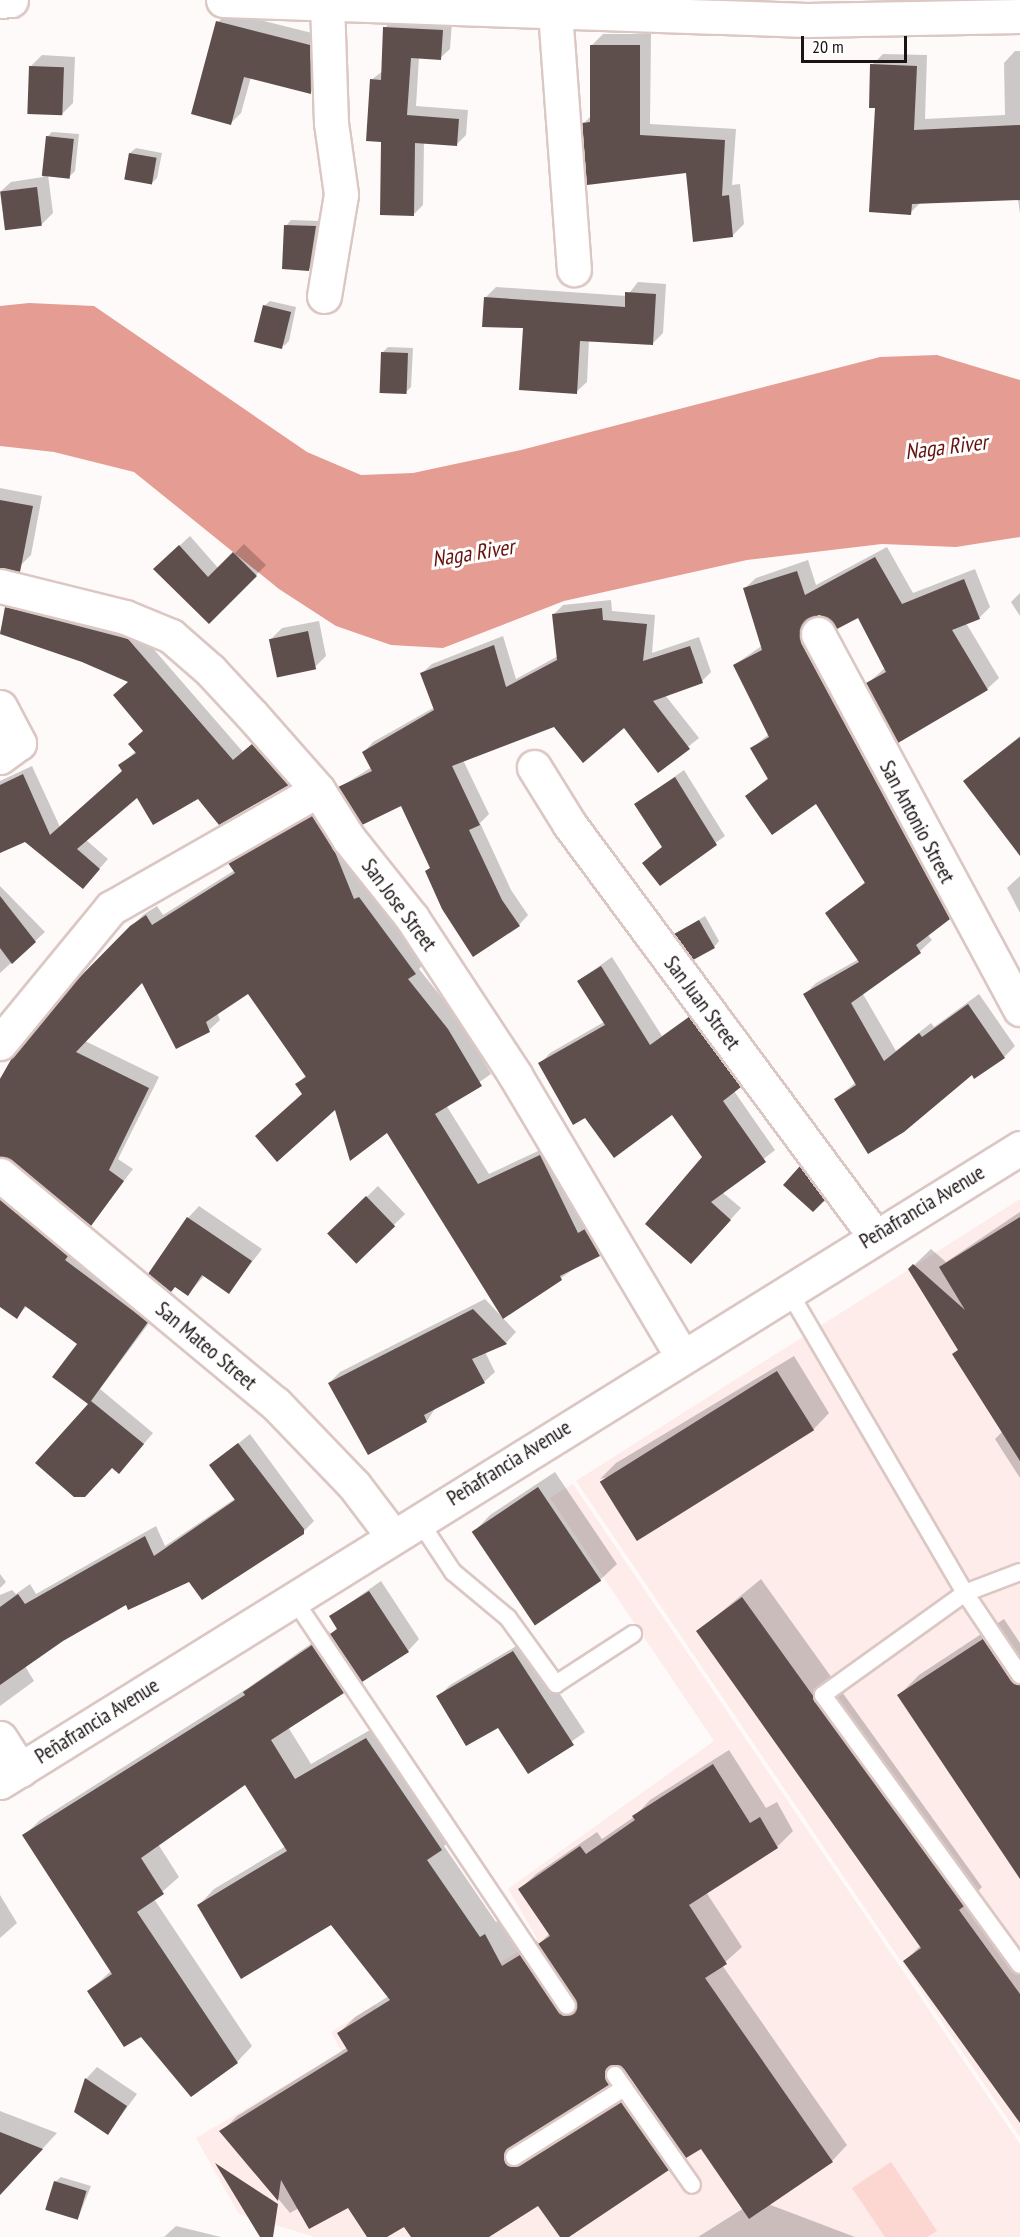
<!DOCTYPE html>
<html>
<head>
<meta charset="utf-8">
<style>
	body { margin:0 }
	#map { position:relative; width:1020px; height:2237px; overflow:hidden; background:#fefaf9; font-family:"PT Sans Narrow",sans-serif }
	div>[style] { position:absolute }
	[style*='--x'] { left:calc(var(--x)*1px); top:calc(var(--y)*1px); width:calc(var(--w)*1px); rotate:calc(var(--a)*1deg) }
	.built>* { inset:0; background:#fdece9 }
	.green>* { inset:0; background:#fcd6d0 }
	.water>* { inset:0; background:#e59c92 }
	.shadow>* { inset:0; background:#0003; transform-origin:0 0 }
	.building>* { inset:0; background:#5f4f4c; transform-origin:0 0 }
	.roads { filter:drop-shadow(2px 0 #dbc7c4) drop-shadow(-2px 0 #dbc7c4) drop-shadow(0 2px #dbc7c4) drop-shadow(0 -2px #dbc7c4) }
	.lane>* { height:16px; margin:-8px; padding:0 8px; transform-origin:8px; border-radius:8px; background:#fff }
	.street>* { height:33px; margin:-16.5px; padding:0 16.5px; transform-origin:16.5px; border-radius:16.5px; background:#fff }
	.secondary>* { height:33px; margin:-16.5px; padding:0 16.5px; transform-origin:16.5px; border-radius:16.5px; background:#fff }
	span { translate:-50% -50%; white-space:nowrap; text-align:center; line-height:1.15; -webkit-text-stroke:6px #fff; paint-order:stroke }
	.street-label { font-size:21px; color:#1b1413 }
	.water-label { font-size:22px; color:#67120e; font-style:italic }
	.scale { position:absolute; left:801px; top:36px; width:106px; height:27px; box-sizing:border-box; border:3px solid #1b1413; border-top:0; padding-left:8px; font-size:18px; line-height:21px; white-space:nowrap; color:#1b1413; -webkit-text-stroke:4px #fff; paint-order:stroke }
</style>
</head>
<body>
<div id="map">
	<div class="built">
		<div style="clip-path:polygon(1020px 1199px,1020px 2137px,576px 1481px)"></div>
		<div style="clip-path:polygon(573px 1484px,1020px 2144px,1020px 2237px,315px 2237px,239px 2214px,196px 2138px,342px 2052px,331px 2032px,375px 2005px,390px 2029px,538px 1940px,508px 1889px,714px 1741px,550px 1498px)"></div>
	</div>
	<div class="green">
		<div style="clip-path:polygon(891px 2162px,937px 2231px,927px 2237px,885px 2237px,852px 2188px)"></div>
	</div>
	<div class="water">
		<div style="clip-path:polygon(29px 303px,94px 306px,307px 452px,361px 475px,413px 473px,521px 450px,880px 357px,937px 355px,1020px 380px,1020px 537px,956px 547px,882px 544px,747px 560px,564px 601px,443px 648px,391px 645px,336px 626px,279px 589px,134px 472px,54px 452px,0 446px,0 306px)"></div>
	</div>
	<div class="shadow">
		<div style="clip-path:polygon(228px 12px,320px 35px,321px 82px,310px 93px,251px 77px,241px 113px,231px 123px,218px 22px)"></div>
		<div style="clip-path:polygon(394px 18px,452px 21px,450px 49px,440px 58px,419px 57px,416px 106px,468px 110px,466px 135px,457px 144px,424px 142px,423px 205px,414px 214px,382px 141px,371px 80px,383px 71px,385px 28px)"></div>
		<div style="clip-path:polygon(603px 34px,651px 34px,650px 124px,736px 129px,732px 185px,740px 184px,744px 224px,732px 236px,688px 171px,584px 123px,591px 116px,592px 45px)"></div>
		<div style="clip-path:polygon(1015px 51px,1020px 51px,1020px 214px,1018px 199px,921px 202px,910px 213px,877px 107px,872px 65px,883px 54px,927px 55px,925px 119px,1005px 115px,1004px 63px)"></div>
		<div style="clip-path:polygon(42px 55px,75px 57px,73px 103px,61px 115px,31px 66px)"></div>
		<div style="clip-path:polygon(52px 132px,79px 134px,75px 171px,69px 177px,48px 175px,53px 213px,42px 224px,5px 230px,0 192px,11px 182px,43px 177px,47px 137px)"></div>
		<div style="clip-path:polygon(136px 148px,162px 153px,157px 178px,151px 184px,130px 153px)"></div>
		<div style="clip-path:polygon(291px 220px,320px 221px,314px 264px,309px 269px,286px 226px)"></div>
		<div style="clip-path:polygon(638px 282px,666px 284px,663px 333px,652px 344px,589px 340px,587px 382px,576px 392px,525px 327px,485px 298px,496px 287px,627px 296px)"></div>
		<div style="clip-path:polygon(270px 301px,296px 307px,289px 341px,284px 346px,264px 306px)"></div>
		<div style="clip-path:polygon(388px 347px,413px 348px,411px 387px,405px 393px,383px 352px)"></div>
		<div style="clip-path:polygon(0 488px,42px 496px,31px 555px,21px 565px,0 562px)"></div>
		<div style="clip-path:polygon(190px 536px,219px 569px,244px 544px,266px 565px,209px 622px,165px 559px)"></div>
		<div style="clip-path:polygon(887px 547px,913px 593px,975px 569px,990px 607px,979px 618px,966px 623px,999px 678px,987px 689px,899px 741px,868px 683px,885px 668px,858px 616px,819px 614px,812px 617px,812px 631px,960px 906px,927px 934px,932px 940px,920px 951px,863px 994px,896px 1051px,931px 1023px,934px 1027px,979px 994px,1015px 1046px,1004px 1057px,972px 1073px,836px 1099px,856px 1082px,805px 994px,816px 983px,859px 959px,827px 914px,865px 882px,816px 802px,747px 796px,769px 777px,752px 748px,769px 734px,734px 665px,763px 645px,744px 589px,756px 578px,808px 560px,816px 585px)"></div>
		<div style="clip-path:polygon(1020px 593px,1020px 616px,1011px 602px)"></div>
		<div style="clip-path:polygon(16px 598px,137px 630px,243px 752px,262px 736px,297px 775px,288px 784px,198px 797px,137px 795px,86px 840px,108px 859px,92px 877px,26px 840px,0 852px,0 781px,32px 766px,60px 827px,123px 771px,120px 765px,136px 751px,144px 731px,129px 681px,83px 660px,0 633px,7px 607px)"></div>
		<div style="clip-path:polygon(611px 600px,612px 611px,655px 615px,652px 653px,699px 637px,711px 672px,702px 681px,665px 695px,699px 738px,658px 771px,625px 726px,554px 726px,463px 760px,489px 814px,480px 823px,511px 890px,528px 915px,519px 925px,427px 871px,431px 867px,401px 804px,340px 787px,372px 767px,364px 752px,373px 742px,435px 707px,422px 673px,432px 664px,503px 636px,516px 679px,558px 656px,553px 615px,563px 605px)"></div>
		<div style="clip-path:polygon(319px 621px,326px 656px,315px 667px,271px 639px,282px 628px)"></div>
		<div style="clip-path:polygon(1020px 736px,1020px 854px,965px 781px)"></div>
		<div style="clip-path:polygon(684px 770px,725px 836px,660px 883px,663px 846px,636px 804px)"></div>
		<div style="clip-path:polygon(323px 806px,345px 841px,365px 889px,370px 887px,425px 962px,419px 969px,458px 1018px,491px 1074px,446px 1105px,489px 1174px,551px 1145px,609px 1244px,561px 1278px,387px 1131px,304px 1094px,297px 1084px,306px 1075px,248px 992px,217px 1013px,220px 1020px,209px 1030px,177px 1047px,143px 980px,85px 1041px,159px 1077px,118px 1159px,133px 1169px,91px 1224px,12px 1159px,0 1157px,0 1078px,75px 984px,143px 915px,157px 906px,163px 915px,235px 870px,230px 863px,240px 853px)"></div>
		<div style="clip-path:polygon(1020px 876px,1020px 913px,1007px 888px)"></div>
		<div style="clip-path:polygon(0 886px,45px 932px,0 973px)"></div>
		<div style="clip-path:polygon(705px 916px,719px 941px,714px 947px,676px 934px)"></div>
		<div style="clip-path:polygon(612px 957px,662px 1036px,701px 1008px,751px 1075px,734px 1091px,775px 1150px,722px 1192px,741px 1208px,702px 1251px,704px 1157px,673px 1113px,585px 1116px,540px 1064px,550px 1053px,604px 1022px,578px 981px)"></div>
		<div style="clip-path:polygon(806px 1162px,829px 1193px,813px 1210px,785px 1185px)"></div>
		<div style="clip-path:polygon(0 1180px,158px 1311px,100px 1389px,153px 1433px,129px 1461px,90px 1404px,79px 1344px,27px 1306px,16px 1317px,0 1305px)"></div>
		<div style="left:378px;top:1186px;width:39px;height:69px;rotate:46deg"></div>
		<div style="clip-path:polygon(199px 1206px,262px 1249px,229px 1292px,205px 1275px,188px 1294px,188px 1218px)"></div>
		<div style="clip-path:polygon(1020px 1212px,1020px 1478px,995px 1439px,1003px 1431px,959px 1349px,910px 1269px,931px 1249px,946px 1262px)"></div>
		<div style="clip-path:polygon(485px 1299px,516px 1332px,506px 1343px,485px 1352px,495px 1372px,484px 1382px,436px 1407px,427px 1421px,369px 1453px,329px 1383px,340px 1372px)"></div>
		<div style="clip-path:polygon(794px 1356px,829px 1413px,813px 1430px,600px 1479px,616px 1463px)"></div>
		<div style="clip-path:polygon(250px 1434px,314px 1521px,303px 1532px,127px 1603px,62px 1640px,25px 1666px,34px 1681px,0 1706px,0 1595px,12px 1590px,16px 1594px,30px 1584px,36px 1594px,156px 1526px,165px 1546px,236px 1498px,211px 1466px)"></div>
		<div style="clip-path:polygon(555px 1472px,617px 1564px,600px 1580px,535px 1623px,474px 1532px,490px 1515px)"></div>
		<div style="clip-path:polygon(0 1574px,6px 1582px,0 1588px)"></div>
		<div style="clip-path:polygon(761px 1579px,982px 1887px,977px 1892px,1020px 1951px,1020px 2120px,905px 1961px,921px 1945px,698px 1631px)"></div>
		<div style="clip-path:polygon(evenodd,381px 1581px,419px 1639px,408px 1651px,360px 1676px,343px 1692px,288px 1727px,311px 1764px,382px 1723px,457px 1833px,444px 1846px,496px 1922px,501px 1919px,518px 1951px,536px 1940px,539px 1944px,550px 1933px,520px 1889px,536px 1874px,597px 1832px,602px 1839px,634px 1817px,650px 1800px,729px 1750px,766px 1808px,777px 1802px,793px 1831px,777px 1847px,706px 1892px,742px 1947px,722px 1965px,847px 2145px,832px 2161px,768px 2204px,855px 2237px,698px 2237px,744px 2208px,701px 2147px,684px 2153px,668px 2169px,566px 2237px,561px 2237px,539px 2204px,486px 2237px,427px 2237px,444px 2179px,377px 2237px,369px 2237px,349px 2206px,299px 2208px,290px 2213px,222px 2131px,237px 2116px,348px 2047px,339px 2033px,355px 2017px,389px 1996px,331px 1923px,199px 1905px,214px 1889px,286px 1846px,246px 1783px,158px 1844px,179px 1877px,154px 1899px,252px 2046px,237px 2062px,141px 2035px,89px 1991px,111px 1971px,24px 1836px,40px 1820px,248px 1688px,329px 1631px,331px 1635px,338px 1627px,331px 1616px,381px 1581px,624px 2068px,638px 2087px,537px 2151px,520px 2146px,522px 2138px,608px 2084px,624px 2068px)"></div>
		<div style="clip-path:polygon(1004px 1619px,1020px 1643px,1020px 1876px,899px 1695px,919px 1675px)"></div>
		<div style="clip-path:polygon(525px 1641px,585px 1732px,529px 1772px,499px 1726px,438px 1697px,450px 1685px)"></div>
		<div style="clip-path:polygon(0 1895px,17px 1923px,0 1938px)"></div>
		<div style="clip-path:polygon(97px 2067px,137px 2094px,108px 2133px,76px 2112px,86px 2079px)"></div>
		<div style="clip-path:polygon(0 2111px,57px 2133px,0 2195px)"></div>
		<div style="clip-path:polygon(61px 2177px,91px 2186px,78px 2218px,55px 2182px)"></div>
		<div style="clip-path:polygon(176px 2226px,221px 2237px,164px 2237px)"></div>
	</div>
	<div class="building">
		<div style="clip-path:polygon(216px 21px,310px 45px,311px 94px,244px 77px,231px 125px,191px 114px)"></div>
		<div style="clip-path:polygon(383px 27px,443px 30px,441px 60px,411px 58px,407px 115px,459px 119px,457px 146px,415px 143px,414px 216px,380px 215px,381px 142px,366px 141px,370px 79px,381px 80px)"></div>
		<div style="clip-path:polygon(590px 45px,640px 45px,640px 135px,725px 140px,722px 196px,729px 195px,733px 237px,693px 242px,686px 173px,587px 185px,582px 123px,590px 122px)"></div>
		<div style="clip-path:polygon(870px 64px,917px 66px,914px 130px,1020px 125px,1020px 200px,912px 204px,911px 215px,869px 212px,875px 108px,869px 108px)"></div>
		<div style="left:29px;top:66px;width:35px;height:48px;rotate:2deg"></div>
		<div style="left:46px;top:136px;width:28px;height:40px;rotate:6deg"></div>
		<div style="left:129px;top:153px;width:28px;height:27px;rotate:10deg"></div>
		<div style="left:37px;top:187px;width:39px;height:37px;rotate:83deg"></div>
		<div style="clip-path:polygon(284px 225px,316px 226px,309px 271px,282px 269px)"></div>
		<div style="clip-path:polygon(625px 292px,656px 294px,653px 345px,580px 341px,577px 394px,519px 390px,523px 328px,482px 327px,484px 297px,625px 307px)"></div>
		<div style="left:263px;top:305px;width:29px;height:38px;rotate:14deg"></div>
		<div style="left:381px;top:352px;width:27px;height:41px;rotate:2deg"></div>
		<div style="clip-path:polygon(0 500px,33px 506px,20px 572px,0 568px)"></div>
		<div style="clip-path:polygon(179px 545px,208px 577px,233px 552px,257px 576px,209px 624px,153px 569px)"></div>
		<div style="clip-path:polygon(875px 557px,902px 604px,964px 579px,980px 619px,952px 630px,988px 690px,898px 743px,866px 683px,886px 672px,858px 618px,837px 629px,828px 618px,819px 615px,802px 625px,801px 643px,950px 919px,916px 945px,921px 953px,851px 1003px,884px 1061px,919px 1033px,922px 1037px,968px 1004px,1005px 1058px,974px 1079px,972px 1075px,904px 1132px,868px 1154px,834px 1099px,856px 1085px,803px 994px,859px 962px,825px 913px,865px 883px,816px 804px,772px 835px,745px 796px,768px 779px,750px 748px,769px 737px,733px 665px,762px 650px,743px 588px,797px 571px,805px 595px)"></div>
		<div style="clip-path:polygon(5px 607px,128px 639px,233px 760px,252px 744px,289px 785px,219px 825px,198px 799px,153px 825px,137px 798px,77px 849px,100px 869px,83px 889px,25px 842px,0 853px,0 785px,23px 774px,50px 835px,122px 771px,118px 765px,136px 753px,128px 744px,143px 731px,113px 695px,128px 682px,82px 662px,0 634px)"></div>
		<div style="clip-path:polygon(602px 608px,603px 620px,647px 624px,643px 661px,690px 646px,703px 683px,653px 701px,690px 749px,658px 773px,624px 728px,583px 763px,554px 727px,452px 766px,480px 825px,469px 830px,502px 900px,520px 926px,473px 957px,442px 909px,425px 871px,430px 868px,401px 806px,362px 825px,338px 787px,372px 771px,362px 752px,434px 710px,420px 673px,494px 645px,506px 687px,557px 660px,552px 614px)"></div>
		<div style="left:308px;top:631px;width:39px;height:40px;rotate:78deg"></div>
		<div style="clip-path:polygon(1020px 737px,1020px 856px,963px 781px)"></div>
		<div style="clip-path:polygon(675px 777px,717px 845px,660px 886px,642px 863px,662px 847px,634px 804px)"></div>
		<div style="clip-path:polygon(312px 815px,335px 852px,354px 899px,359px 897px,416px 974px,408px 979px,448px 1029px,482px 1086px,435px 1114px,478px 1184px,540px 1155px,578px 1233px,585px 1229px,600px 1256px,560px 1276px,562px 1280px,503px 1319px,387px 1133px,350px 1161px,335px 1110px,277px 1162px,255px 1136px,302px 1094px,295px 1084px,306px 1077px,248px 994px,206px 1022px,210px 1032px,176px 1049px,142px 983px,76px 1052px,149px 1088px,109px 1170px,124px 1181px,91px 1226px,12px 1161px,0 1157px,0 1079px,13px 1056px,74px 983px,130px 926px,146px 915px,152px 925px,235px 873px,228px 863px)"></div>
		<div style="clip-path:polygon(0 896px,36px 942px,12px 964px,0 948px)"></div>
		<div style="clip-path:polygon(699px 920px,715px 948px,693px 960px,674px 934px)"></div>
		<div style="clip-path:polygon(601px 966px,650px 1045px,689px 1017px,741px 1087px,723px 1101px,766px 1162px,711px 1202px,731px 1220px,691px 1264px,645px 1224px,702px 1157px,672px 1115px,614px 1158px,585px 1118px,573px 1125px,538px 1063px,605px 1025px,577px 981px)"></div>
		<div style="clip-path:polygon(800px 1166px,825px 1200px,813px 1212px,783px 1185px)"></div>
		<div style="left:366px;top:1196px;width:42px;height:54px;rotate:46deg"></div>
		<div style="clip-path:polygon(0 1199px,68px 1256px,65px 1260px,148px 1322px,91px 1401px,144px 1444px,119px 1474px,112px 1468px,85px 1497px,74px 1497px,35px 1463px,88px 1404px,52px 1377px,77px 1344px,25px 1306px,17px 1319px,0 1307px)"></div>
		<div style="clip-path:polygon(187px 1217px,252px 1261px,229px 1294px,202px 1275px,188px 1296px,175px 1287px,171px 1292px,148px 1274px)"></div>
		<div style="clip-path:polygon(1020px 1217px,1020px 1461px,952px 1354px,958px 1350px,908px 1269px,913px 1264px,965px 1310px,939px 1267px)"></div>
		<div style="clip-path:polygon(473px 1309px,507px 1344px,472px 1359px,485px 1383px,424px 1415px,427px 1422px,368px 1455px,328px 1383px)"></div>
		<div style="left:777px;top:1371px;width:70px;height:209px;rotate:58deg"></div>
		<div style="clip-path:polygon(238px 1443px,304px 1529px,304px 1534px,202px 1600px,189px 1582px,128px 1610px,126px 1605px,63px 1641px,0 1685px,0 1607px,18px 1594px,25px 1604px,145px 1536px,154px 1556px,235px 1500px,209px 1465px)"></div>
		<div style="left:538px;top:1487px;width:113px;height:80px;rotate:56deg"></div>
		<div style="clip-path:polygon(369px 1591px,409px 1652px,362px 1682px,330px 1634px,337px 1629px,329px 1616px)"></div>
		<div style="clip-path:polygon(742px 1597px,964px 1906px,959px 1910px,1020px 1994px,1020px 2123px,903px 1961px,921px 1948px,696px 1631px)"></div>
		<div style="clip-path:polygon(983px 1639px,1011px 1681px,1020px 1685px,1020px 1879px,897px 1695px)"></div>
		<div style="clip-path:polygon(312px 1645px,344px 1693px,271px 1740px,295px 1779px,366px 1738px,442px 1850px,427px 1860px,480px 1937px,485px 1934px,502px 1966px,520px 1955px,563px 2016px,573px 2014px,576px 2001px,538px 1944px,550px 1936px,518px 1889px,580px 1846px,586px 1854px,635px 1820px,632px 1816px,713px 1764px,750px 1823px,760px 1817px,778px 1848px,689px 1905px,727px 1964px,705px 1978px,833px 2162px,749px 2219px,701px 2149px,686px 2158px,624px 2069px,615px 2065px,605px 2071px,609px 2085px,505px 2153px,509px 2166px,519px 2166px,621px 2102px,669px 2170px,569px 2237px,560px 2237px,538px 2206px,489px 2237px,411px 2237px,404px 2227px,387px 2237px,367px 2237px,348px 2208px,309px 2229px,281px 2180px,278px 2201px,219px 2131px,348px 2051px,337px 2033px,390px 2000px,331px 1925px,241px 1979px,197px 1905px,287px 1851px,245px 1785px,141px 1858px,164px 1894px,137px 1912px,238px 2063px,191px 2097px,141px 2037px,124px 2047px,87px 1991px,112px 1974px,22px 1835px,245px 1695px,243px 1692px)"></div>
		<div style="clip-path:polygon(513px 1651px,574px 1745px,528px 1774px,498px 1728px,466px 1746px,436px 1696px)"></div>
		<div style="clip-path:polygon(85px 2078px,127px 2106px,108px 2135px,74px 2112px)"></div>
		<div style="clip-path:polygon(0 2132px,43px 2149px,0 2195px)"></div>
		<div style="clip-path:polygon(215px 2163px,278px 2204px,273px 2237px,260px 2237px)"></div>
		<div style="left:54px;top:2181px;width:34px;height:30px;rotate:17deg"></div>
	</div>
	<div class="roads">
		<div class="lane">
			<div style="--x:788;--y:1290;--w:351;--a:59.7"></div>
			<div style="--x:965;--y:1593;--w:99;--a:56.1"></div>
			<div style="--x:418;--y:1519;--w:64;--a:56.6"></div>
			<div style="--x:453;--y:1572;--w:72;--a:39.9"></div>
			<div style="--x:508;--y:1618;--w:82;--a:54"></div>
			<div style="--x:556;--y:1684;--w:92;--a:-33"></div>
			<div style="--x:1020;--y:1572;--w:59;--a:159.1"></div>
			<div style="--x:965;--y:1593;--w:175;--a:144.3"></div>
			<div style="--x:823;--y:1695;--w:334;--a:53.9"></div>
			<div style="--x:293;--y:1598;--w:491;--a:56.1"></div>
			<div style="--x:615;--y:2075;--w:134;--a:55"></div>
			<div style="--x:514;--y:2157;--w:130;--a:-32.1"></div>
		</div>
		<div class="street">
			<div style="--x:555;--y:12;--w:258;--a:85.8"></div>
			<div style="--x:324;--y:296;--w:103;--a:-80.5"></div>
			<div style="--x:341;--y:194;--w:72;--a:-98"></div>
			<div style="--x:331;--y:123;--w:119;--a:-91.9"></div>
			<div style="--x:0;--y:586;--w:129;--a:13.9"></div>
			<div style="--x:125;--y:617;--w:50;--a:22.4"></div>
			<div style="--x:171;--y:636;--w:52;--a:41.1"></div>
			<div style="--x:210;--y:670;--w:60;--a:47"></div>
			<div style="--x:251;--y:714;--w:101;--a:48.6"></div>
			<div style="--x:318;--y:790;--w:58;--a:57.7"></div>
			<div style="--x:349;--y:839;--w:101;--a:51.4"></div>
			<div style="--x:412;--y:918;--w:188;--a:56.7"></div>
			<div style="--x:515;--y:1075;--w:327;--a:59.3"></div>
			<div style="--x:818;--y:634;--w:426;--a:61.7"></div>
			<div style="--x:0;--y:707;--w:41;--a:62.2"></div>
			<div style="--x:19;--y:743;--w:24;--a:144"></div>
			<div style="--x:534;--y:767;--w:68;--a:58.2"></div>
			<div style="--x:570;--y:825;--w:510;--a:53.44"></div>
			<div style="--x:0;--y:1043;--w:175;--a:-50.6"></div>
			<div style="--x:111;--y:908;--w:238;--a:-29.7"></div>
			<div style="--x:0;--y:1175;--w:357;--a:39.7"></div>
			<div style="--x:275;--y:1403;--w:114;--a:46.1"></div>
			<div style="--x:354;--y:1485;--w:63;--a:52.8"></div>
			<div style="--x:0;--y:1738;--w:38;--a:57"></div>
		</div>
		<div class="secondary">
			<div style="--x:223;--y:0;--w:584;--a:1.96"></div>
			<div style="--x:807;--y:20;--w:213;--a:-1.1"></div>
			<div style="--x:0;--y:1;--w:11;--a:-5"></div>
			<div style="--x:0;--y:1782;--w:1201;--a:-31.86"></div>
		</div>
	</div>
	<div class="street-label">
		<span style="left:917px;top:822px;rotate:62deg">San Antonio Street</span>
		<span style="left:399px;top:905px;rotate:53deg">San Jose Street</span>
		<span style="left:702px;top:1003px;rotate:53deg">San Juan Street</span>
		<span style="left:922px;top:1207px;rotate:-31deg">Peñafrancia Avenue</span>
		<span style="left:206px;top:1346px;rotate:40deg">San Mateo Street</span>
		<span style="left:509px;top:1463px;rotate:-32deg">Peñafrancia Avenue</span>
		<span style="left:97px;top:1721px;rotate:-32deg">Peñafrancia Avenue</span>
	</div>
	<div class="water-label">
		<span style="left:946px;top:447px;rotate:-7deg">Naga River</span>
		<span style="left:473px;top:553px;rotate:-9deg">Naga River</span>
	</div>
	<div class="scale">20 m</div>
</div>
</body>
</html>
